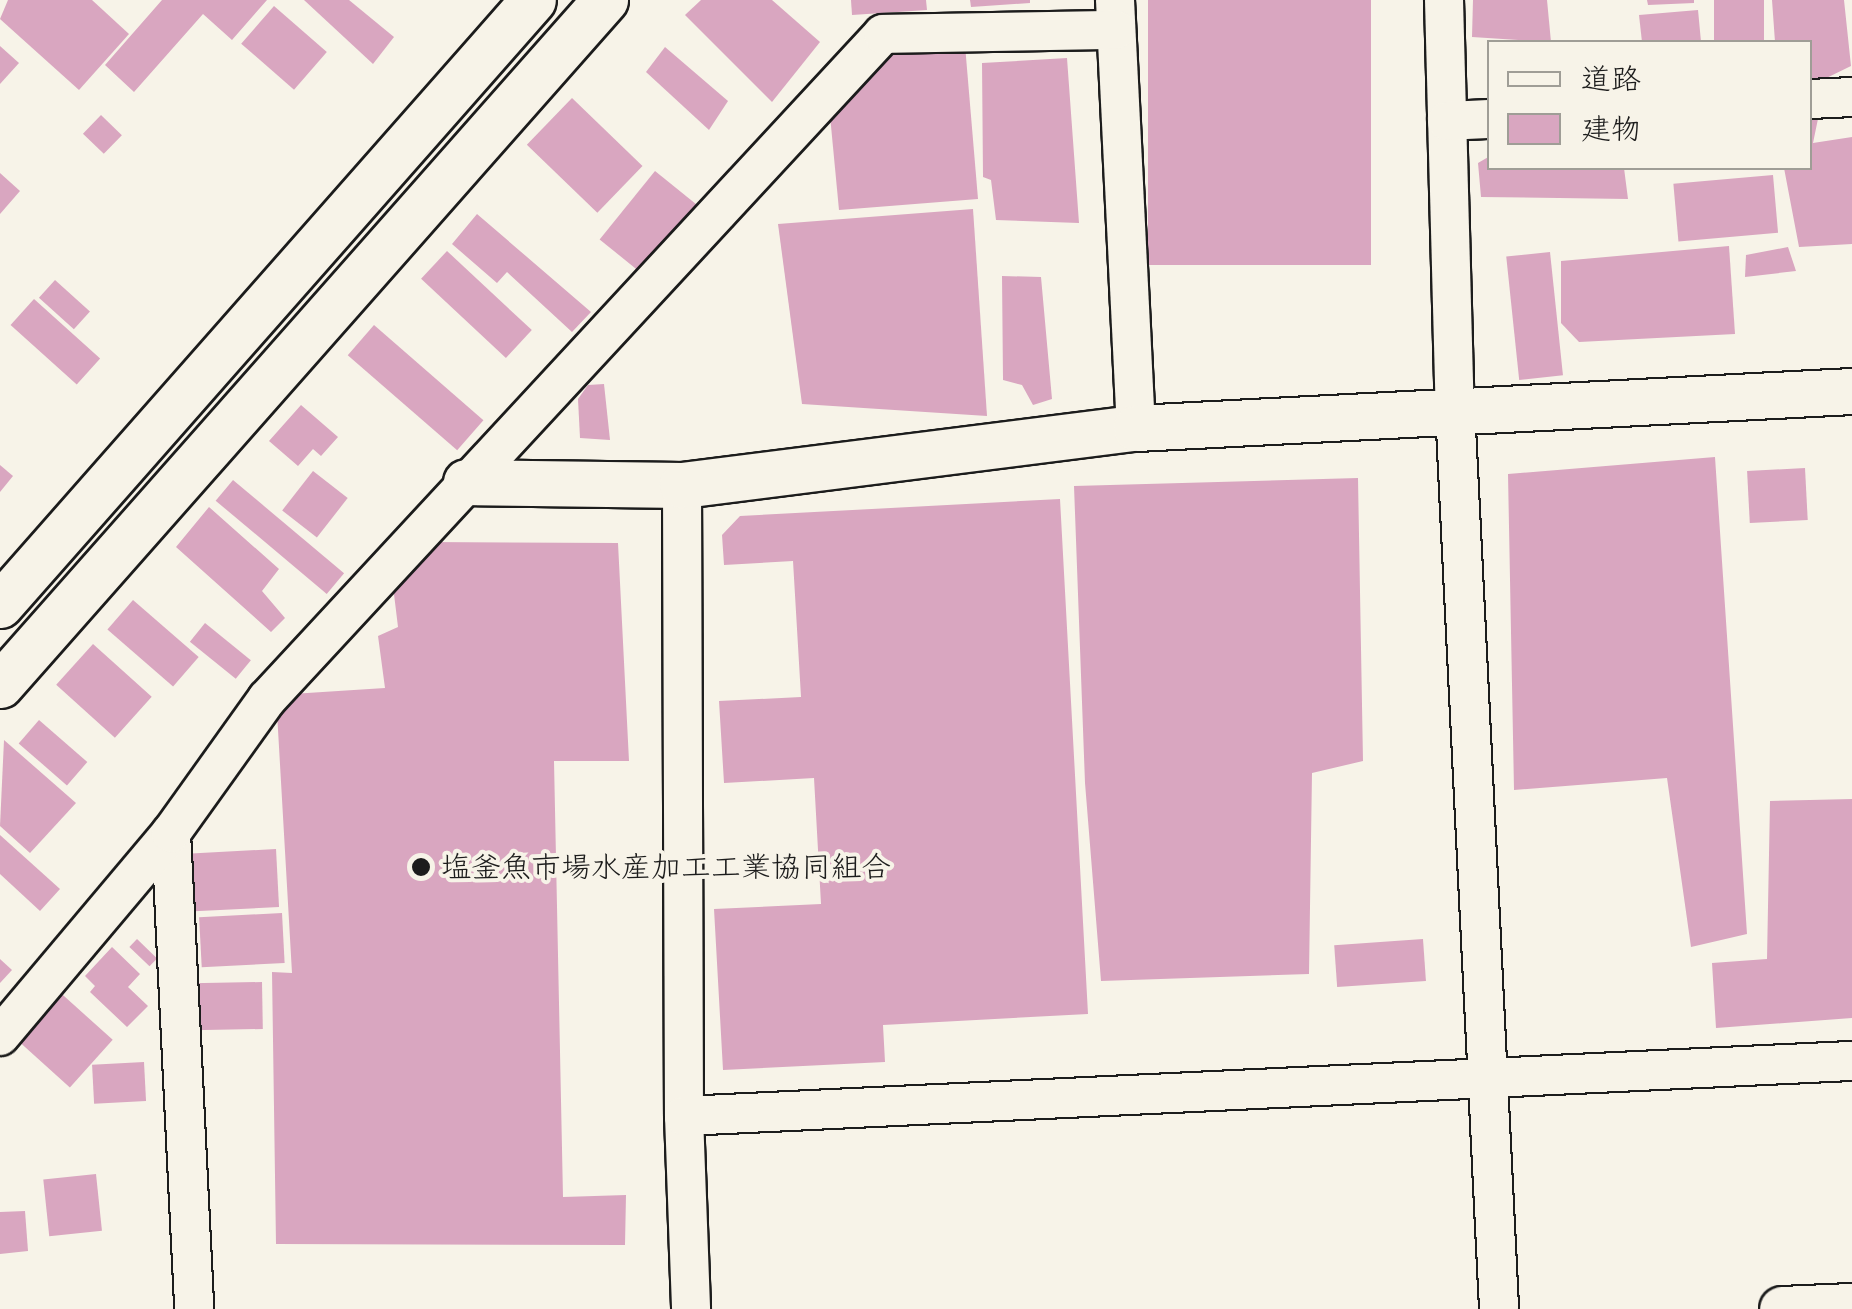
<!DOCTYPE html>
<html>
<head>
<meta charset="utf-8">
<style>
	body { margin:0 }
	#map { position:relative; width:1852px; height:1309px; overflow:hidden; background:#f7f3e8; font-family:Sriracha,"Klee One",sans-serif }
	div>[style] { position:absolute }
	[style*='--x'] { left:calc(var(--x)*1px); top:calc(var(--y)*1px); width:calc(var(--w)*1px); rotate:calc(var(--a)*1deg) }
	.building>* { inset:0; background:#d9a6c0; transform-origin:0 0 }
	.roads { filter:drop-shadow(2px 0 #1c1c1c) drop-shadow(-2px 0 #1c1c1c) drop-shadow(0 2px #1c1c1c) drop-shadow(0 -2px #1c1c1c) }
	.minor>* { height:38px; margin:-19px; padding:0 19px; transform-origin:19px; border-radius:19px; background:#f7f3e8 }
	.tertiary>* { height:45px; margin:-22.5px; padding:0 22.5px; transform-origin:22.5px; border-radius:22.5px; background:#f7f3e8 }
	.dots>* { width:28px; height:28px; translate:-50% -50%; box-sizing:border-box; border:5px solid #f7f3e8; border-radius:50% }
	span { translate:-50% -50%; white-space:nowrap; text-align:center; line-height:1.15; -webkit-text-stroke:8px #f7f3e8; paint-order:stroke }
	.poi-label { font-size:30px; color:#1c1c1c }
	.left { translate:0 -50%; text-align:left }
	.legend { position:absolute; left:1487px; top:40px; width:325px; height:130px; box-sizing:border-box; background:#f7f3e8; border:2px solid #9f9d96; margin:0; padding:12px 18px; list-style:none; font-size:30px; color:#1c1c1c }
	.legend li { display:flex; align-items:center; gap:20px; height:50px }
	.legend b { width:50px; border:2px solid #9f9d96 }
</style>
</head>
<body>
<div id="map">
	<div class="building">
		<div style="clip-path:polygon(8px 0,92px 0,129px 34px,79px 90px,0 19px)"></div>
		<div style="clip-path:polygon(162px 0,267px 0,232px 40px,203px 14px,134px 92px,105px 65px)"></div>
		<div style="clip-path:polygon(304px 0,349px 0,394px 37px,373px 64px)"></div>
		<div style="clip-path:polygon(701px 0,772px 0,820px 42px,772px 102px,685px 15px)"></div>
		<div style="clip-path:polygon(851px 0,926px 0,927px 10px,852px 15px)"></div>
		<div style="clip-path:polygon(970px 0,1030px 0,1030px 3px,971px 7px)"></div>
		<div style="left:1148px;top:0;width:223px;height:265px"></div>
		<div style="clip-path:polygon(1473px 0,1547px 0,1551px 42px,1472px 37px)"></div>
		<div style="clip-path:polygon(1647px 0,1694px 0,1694px 3px,1648px 5px)"></div>
		<div style="left:1714px;top:0;width:50px;height:42px"></div>
		<div style="clip-path:polygon(1772px 0,1844px 0,1851px 66px,1810px 86px,1810px 42px,1775px 42px)"></div>
		<div style="left:274px;top:6px;width:70px;height:50px;rotate:41deg"></div>
		<div style="clip-path:polygon(1698px 10px,1701px 42px,1642px 42px,1639px 15px)"></div>
		<div style="clip-path:polygon(873px 45px,965px 45px,978px 199px,839px 210px,829px 105px)"></div>
		<div style="clip-path:polygon(0 46px,19px 63px,0 84px)"></div>
		<div style="clip-path:polygon(665px 47px,728px 101px,709px 130px,646px 72px)"></div>
		<div style="clip-path:polygon(1067px 58px,1079px 223px,996px 220px,991px 180px,983px 177px,982px 63px)"></div>
		<div style="left:572px;top:98px;width:98px;height:65px;rotate:44deg"></div>
		<div style="clip-path:polygon(1810px 114px,1819px 114px,1813px 143px,1852px 137px,1852px 244px,1799px 247px,1784px 168px,1810px 168px)"></div>
		<div style="left:101px;top:115px;width:29px;height:26px;rotate:44deg"></div>
		<div style="clip-path:polygon(1490px 156px,1490px 168px,1624px 168px,1628px 199px,1481px 197px,1478px 163px)"></div>
		<div style="left:655px;top:171px;width:53px;height:88px;rotate:39deg"></div>
		<div style="clip-path:polygon(0 173px,20px 191px,0 214px)"></div>
		<div style="left:1773px;top:175px;width:58px;height:100px;rotate:85deg"></div>
		<div style="clip-path:polygon(973px 209px,987px 416px,802px 404px,778px 224px)"></div>
		<div style="clip-path:polygon(477px 214px,591px 312px,572px 332px,507px 272px,497px 283px,452px 244px)"></div>
		<div style="clip-path:polygon(1729px 246px,1735px 334px,1579px 342px,1561px 323px,1561px 261px)"></div>
		<div style="clip-path:polygon(1788px 247px,1796px 271px,1745px 277px,1746px 255px)"></div>
		<div style="left:447px;top:251px;width:116px;height:38px;rotate:43deg"></div>
		<div style="left:1550px;top:252px;width:124px;height:44px;rotate:84deg"></div>
		<div style="clip-path:polygon(1002px 276px,1041px 277px,1052px 399px,1033px 405px,1022px 385px,1003px 380px)"></div>
		<div style="left:55px;top:280px;width:47px;height:24px;rotate:42deg"></div>
		<div style="left:34px;top:299px;width:89px;height:35px;rotate:42deg"></div>
		<div style="left:374px;top:325px;width:145px;height:40px;rotate:41deg"></div>
		<div style="clip-path:polygon(604px 384px,610px 440px,580px 438px,578px 399px,588px 385px)"></div>
		<div style="clip-path:polygon(301px 405px,338px 437px,321px 456px,313px 449px,298px 466px,269px 441px)"></div>
		<div style="clip-path:polygon(1715px 457px,1747px 934px,1691px 947px,1667px 778px,1514px 790px,1508px 474px)"></div>
		<div style="clip-path:polygon(0 465px,13px 476px,0 492px)"></div>
		<div style="left:1805px;top:468px;width:52px;height:58px;rotate:87deg"></div>
		<div style="left:313px;top:471px;width:44px;height:50px;rotate:38deg"></div>
		<div style="clip-path:polygon(1358px 478px,1363px 761px,1312px 773px,1309px 974px,1101px 981px,1085px 783px,1074px 486px)"></div>
		<div style="left:233px;top:480px;width:145px;height:27px;rotate:40deg"></div>
		<div style="clip-path:polygon(1060px 499px,1088px 1014px,883px 1025px,885px 1062px,723px 1070px,714px 909px,821px 904px,814px 778px,724px 783px,719px 701px,801px 697px,793px 561px,724px 565px,722px 535px,740px 516px)"></div>
		<div style="clip-path:polygon(209px 507px,279px 569px,262px 591px,285px 618px,271px 632px,176px 547px)"></div>
		<div style="clip-path:polygon(424px 542px,618px 543px,629px 761px,554px 761px,563px 1197px,626px 1195px,625px 1245px,276px 1244px,272px 972px,292px 973px,276px 695px,385px 688px,378px 636px,398px 627px,393px 586px)"></div>
		<div style="left:133px;top:600px;width:87px;height:39px;rotate:41deg"></div>
		<div style="left:205px;top:623px;width:59px;height:24px;rotate:39deg"></div>
		<div style="left:93px;top:644px;width:79px;height:55px;rotate:42deg"></div>
		<div style="left:39px;top:720px;width:64px;height:31px;rotate:41deg"></div>
		<div style="clip-path:polygon(4px 740px,76px 803px,30px 853px,0 826px)"></div>
		<div style="clip-path:polygon(1852px 799px,1852px 1018px,1716px 1028px,1712px 963px,1767px 959px,1770px 801px)"></div>
		<div style="clip-path:polygon(0 835px,60px 889px,40px 911px,0 874px)"></div>
		<div style="left:276px;top:849px;width:58px;height:85px;rotate:87deg"></div>
		<div style="left:282px;top:913px;width:50px;height:83px;rotate:87deg"></div>
		<div style="left:137px;top:939px;width:28px;height:11px;rotate:44deg"></div>
		<div style="left:1423px;top:939px;width:42px;height:89px;rotate:86deg"></div>
		<div style="clip-path:polygon(112px 947px,140px 974px,128px 987px,148px 1006px,127px 1027px,90px 992px,95px 986px,85px 976px)"></div>
		<div style="clip-path:polygon(0 959px,12px 970px,0 983px)"></div>
		<div style="left:262px;top:982px;width:47px;height:71px;rotate:89deg"></div>
		<div style="left:54px;top:987px;width:79px;height:64px;rotate:42deg"></div>
		<div style="left:144px;top:1062px;width:39px;height:52px;rotate:87deg"></div>
		<div style="left:96px;top:1174px;width:57px;height:53px;rotate:84deg"></div>
		<div style="clip-path:polygon(25px 1211px,28px 1251px,0 1254px,0 1212px)"></div>
	</div>
	<div class="roads">
		<div class="minor">
			<div style="--x:1115;--y:0;--w:429;--a:87.2"></div>
			<div style="--x:1444;--y:0;--w:408;--a:88.5"></div>
			<div style="--x:1455;--y:408;--w:902;--a:87.2"></div>
			<div style="--x:1810;--y:99;--w:42;--a:-2.7"></div>
			<div style="--x:1447;--y:121;--w:43;--a:-2.7"></div>
			<div style="--x:682;--y:485;--w:631;--a:89.82"></div>
			<div style="--x:684;--y:1116;--w:193;--a:87.9"></div>
			<div style="--x:171;--y:833;--w:477;--a:87.2"></div>
			<div style="--x:0;--y:1036;--w:265;--a:-49.9"></div>
			<div style="--x:171;--y:833;--w:165;--a:-54.4"></div>
			<div style="--x:267;--y:699;--w:906;--a:-47.19"></div>
			<div style="--x:883;--y:34;--w:233;--a:-1"></div>
			<div style="--x:684;--y:1116;--w:1169;--a:-2.7"></div>
		</div>
		<div class="tertiary">
			<div style="--x:466;--y:482;--w:216;--a:0.8"></div>
			<div style="--x:682;--y:485;--w:458;--a:-7.2"></div>
			<div style="--x:1136;--y:428;--w:717;--a:-2.96"></div>
			<div style="--x:0;--y:605;--w:806;--a:-48.62"></div>
			<div style="--x:0;--y:685;--w:914;--a:-48.55"></div>
			<div style="--x:1782;--y:1309;--w:70;--a:-2.5"></div>
		</div>
	</div>
	<div class="dots">
		<div style="left:421px;top:867px;background:#1c1c1c"></div>
	</div>
	<div class="poi-label">
		<span class="left" style="left:441px;top:867px">塩釜魚市場水産加工工業協同組合</span>
	</div>
	<ul class="legend">
	<li><b style="height:12px;background:#f7f3e8"></b>道路</li>
	<li><b style="height:28px;background:#d9a6c0"></b>建物</li>
	</ul>
</div>
</body>
</html>
